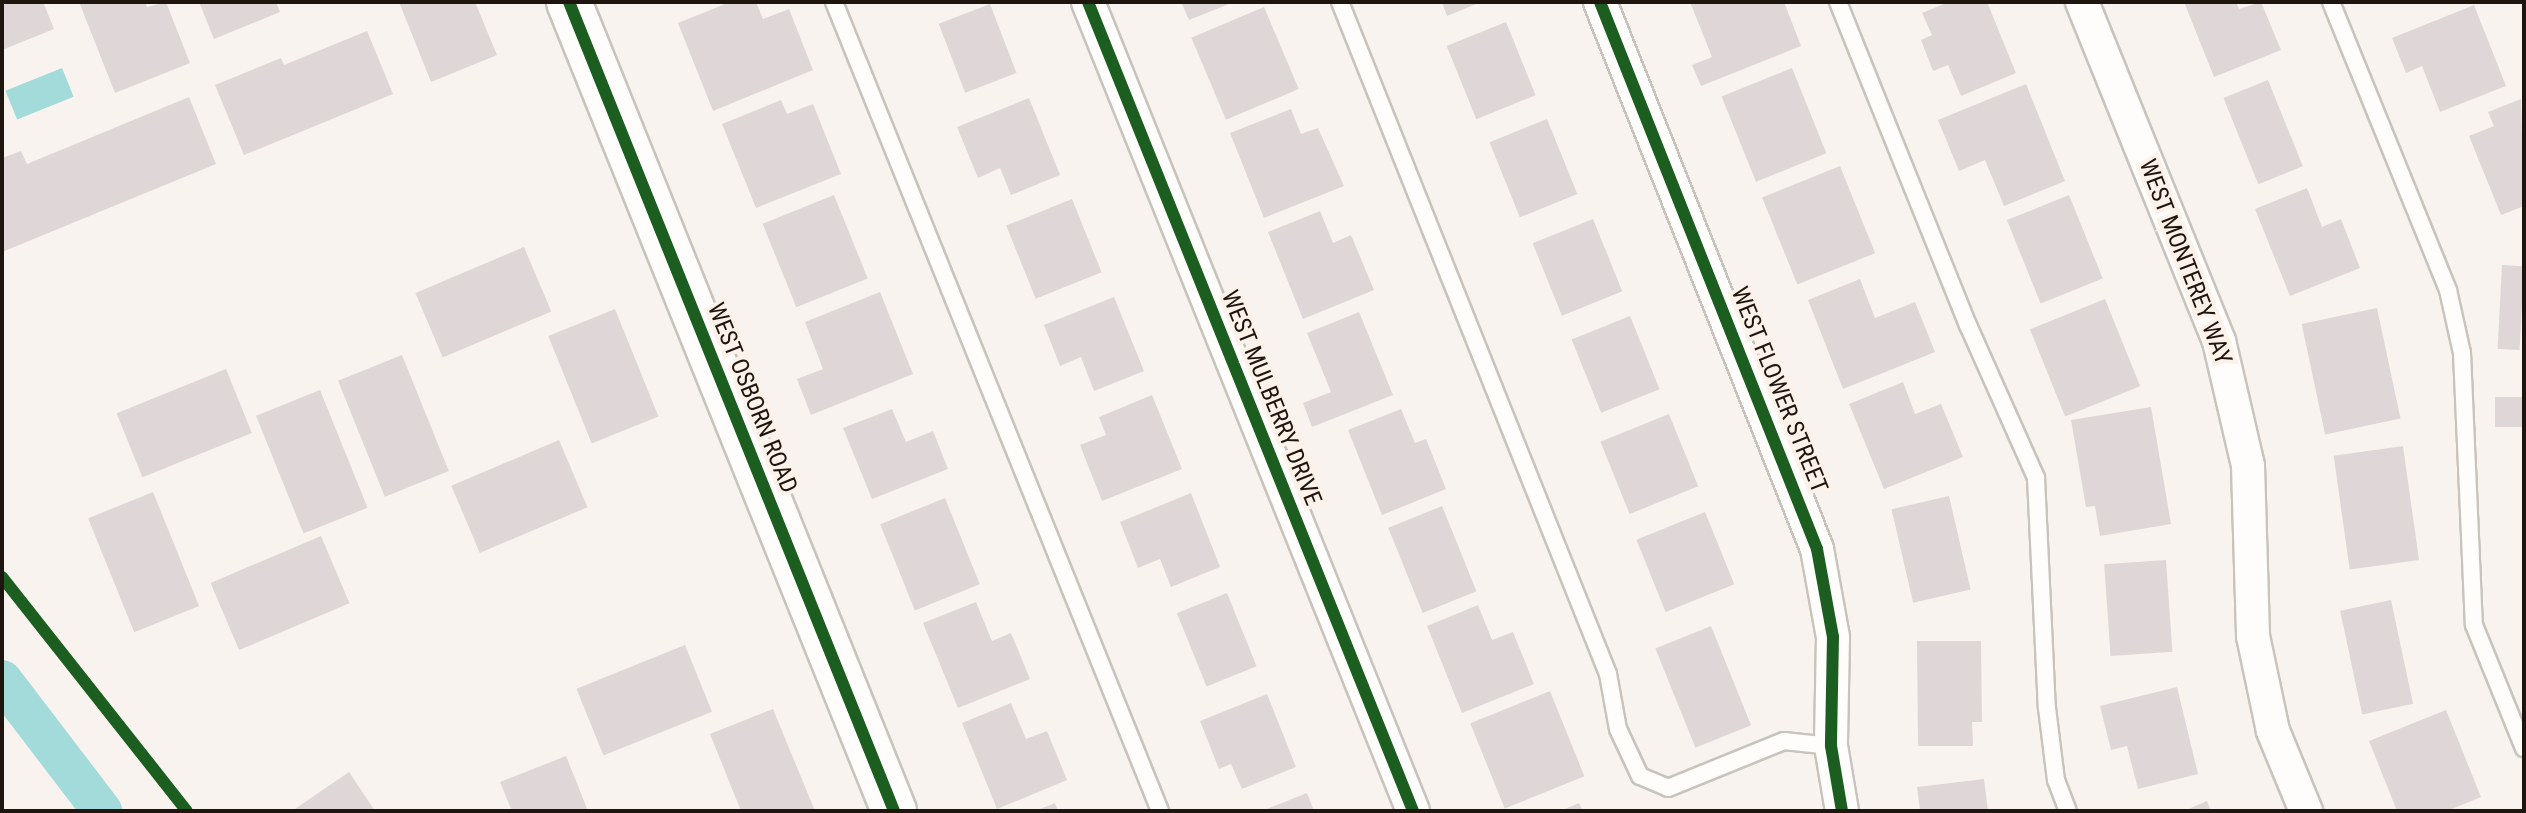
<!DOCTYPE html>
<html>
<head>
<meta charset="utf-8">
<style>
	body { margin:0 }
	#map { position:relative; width:2526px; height:813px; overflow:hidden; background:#f8f3ee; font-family:"Roboto Condensed",sans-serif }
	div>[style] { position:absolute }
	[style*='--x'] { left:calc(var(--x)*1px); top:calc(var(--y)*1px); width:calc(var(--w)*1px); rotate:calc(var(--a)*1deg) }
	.water>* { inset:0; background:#a3dbda; transform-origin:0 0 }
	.canal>* { height:40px; margin:-20px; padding:0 20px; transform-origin:20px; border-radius:20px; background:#a3dbda }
	.building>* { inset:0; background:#dfd7d7; transform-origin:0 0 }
	.roads { filter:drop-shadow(2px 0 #c9c3bd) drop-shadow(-2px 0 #c9c3bd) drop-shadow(0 2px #c9c3bd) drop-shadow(0 -2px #c9c3bd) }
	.lane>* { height:16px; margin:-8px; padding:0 8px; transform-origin:8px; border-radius:8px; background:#fefdfc }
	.street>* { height:32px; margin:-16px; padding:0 16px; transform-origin:16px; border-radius:16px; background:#fefdfc }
	.secondary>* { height:44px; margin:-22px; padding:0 22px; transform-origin:22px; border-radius:22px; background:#fefdfc }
	.cycleway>* { height:12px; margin:-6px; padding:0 6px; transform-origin:6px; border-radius:6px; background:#1b5e20 }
	span { translate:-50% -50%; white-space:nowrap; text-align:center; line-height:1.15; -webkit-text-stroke:8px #fcf2ea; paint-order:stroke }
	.street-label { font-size:24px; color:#1d150e }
	.frame { position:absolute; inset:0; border:4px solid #1d150e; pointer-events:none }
</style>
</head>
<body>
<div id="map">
	<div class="water">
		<div style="left:62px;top:68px;width:31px;height:61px;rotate:68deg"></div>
	</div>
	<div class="canal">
		<div style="--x:2;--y:680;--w:165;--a:52.6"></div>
	</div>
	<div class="building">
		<div style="clip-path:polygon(2px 2px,43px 2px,54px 29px,2px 50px)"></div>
		<div style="clip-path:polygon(79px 2px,145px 2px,147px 7px,166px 2px,190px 63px,115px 93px)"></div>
		<div style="clip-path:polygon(199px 2px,276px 2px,280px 12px,214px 39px)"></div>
		<div style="clip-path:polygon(399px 2px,475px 2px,497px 55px,431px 82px)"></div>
		<div style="clip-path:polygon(730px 2px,756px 2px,763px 19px,789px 9px,813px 70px,713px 111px,678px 23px)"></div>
		<div style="clip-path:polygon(1181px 2px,1234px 2px,1189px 20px)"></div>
		<div style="clip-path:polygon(1442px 2px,1481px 2px,1447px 16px)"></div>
		<div style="clip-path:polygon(1690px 2px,1784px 2px,1801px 46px,1701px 86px,1692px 65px,1712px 57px)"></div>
		<div style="clip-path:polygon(1949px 2px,1987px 2px,2016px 73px,1961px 96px,1948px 65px,1933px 71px,1921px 40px,1932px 35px,1922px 13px)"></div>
		<div style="clip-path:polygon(2184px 2px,2236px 2px,2239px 9px,2261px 2px,2281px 50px,2214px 77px)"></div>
		<div style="left:990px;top:4px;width:74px;height:55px;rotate:69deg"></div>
		<div style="clip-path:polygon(2474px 5px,2506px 86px,2440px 112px,2422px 66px,2406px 73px,2392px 38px)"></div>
		<div style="left:1264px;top:7px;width:89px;height:79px;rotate:67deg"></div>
		<div style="left:1506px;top:22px;width:79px;height:64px;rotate:68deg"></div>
		<div style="clip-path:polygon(367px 31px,393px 94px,244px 155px,215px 85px,281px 58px,284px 65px)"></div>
		<div style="left:1792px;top:68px;width:92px;height:76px;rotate:68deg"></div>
		<div style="left:2268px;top:80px;width:93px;height:48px;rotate:68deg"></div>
		<div style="clip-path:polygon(2026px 84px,2065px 181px,2004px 206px,1985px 160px,1959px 171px,1938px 120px)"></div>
		<div style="clip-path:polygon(189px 97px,216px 164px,2px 252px,2px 158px,21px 151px,27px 164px)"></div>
		<div style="clip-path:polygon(1029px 98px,1060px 175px,1011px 195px,1000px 168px,978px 178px,957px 127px)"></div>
		<div style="clip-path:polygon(2521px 99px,2524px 206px,2501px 215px,2469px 136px,2494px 126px,2488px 112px)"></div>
		<div style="clip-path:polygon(781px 100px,787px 114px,813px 104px,841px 174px,756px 208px,722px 124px)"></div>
		<div style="clip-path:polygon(1291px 109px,1301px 134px,1318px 128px,1344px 186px,1264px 218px,1230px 133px)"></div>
		<div style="left:1547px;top:119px;width:81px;height:62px;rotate:68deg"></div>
		<div style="left:1840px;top:166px;width:94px;height:84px;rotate:68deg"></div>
		<div style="clip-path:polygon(2307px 188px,2322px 227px,2341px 219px,2360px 268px,2290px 296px,2255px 209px)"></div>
		<div style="left:834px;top:195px;width:90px;height:77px;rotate:68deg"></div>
		<div style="left:2069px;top:195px;width:90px;height:67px;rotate:68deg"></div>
		<div style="left:1072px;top:199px;width:79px;height:71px;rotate:68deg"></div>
		<div style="clip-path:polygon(1320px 211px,1333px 243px,1351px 235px,1374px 290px,1303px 319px,1268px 232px)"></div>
		<div style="left:1593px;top:219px;width:78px;height:65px;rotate:68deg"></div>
		<div style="left:524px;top:247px;width:70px;height:118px;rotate:67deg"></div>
		<div style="left:2502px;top:265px;width:22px;height:84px;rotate:3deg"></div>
		<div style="clip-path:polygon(1860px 279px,1875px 318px,1915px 302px,1935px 352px,1843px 389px,1808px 300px)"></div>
		<div style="clip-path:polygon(880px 292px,913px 374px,811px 415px,797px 379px,823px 369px,805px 322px)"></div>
		<div style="clip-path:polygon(1114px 297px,1144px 371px,1094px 391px,1081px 357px,1060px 366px,1044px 325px)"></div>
		<div style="left:2105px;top:299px;width:94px;height:81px;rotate:68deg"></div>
		<div style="left:2377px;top:308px;width:113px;height:77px;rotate:78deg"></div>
		<div style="left:615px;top:309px;width:116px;height:72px;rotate:68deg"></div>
		<div style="clip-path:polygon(1359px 312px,1393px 395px,1312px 427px,1303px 403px,1331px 392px,1307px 333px)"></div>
		<div style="left:1630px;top:316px;width:79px;height:63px;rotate:68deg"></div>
		<div style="left:402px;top:355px;width:125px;height:69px;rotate:68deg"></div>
		<div style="left:226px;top:369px;width:69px;height:118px;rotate:68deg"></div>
		<div style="clip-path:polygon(1903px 382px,1915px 414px,1941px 404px,1963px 457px,1884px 489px,1849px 404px)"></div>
		<div style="left:320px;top:390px;width:127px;height:69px;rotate:68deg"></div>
		<div style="clip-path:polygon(1152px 395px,1182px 469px,1102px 501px,1080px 445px,1106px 435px,1099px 417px)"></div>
		<div style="left:2524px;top:397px;width:30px;height:29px;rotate:90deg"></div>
		<div style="clip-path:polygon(2151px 407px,2171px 524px,2100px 536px,2095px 506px,2086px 507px,2071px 420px)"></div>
		<div style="clip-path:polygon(892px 409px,906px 442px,933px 431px,948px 469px,872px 499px,843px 428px)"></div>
		<div style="clip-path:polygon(1401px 409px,1415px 443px,1426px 439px,1446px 489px,1382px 515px,1348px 430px)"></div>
		<div style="left:1669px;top:414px;width:78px;height:74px;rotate:68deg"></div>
		<div style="left:559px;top:440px;width:73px;height:117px;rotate:67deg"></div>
		<div style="left:2403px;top:446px;width:115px;height:70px;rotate:82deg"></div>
		<div style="left:153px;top:492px;width:123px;height:70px;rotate:68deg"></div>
		<div style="clip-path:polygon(1191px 493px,1220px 567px,1171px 587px,1160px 559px,1138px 568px,1120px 522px)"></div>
		<div style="left:1949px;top:496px;width:96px;height:59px;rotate:77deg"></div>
		<div style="left:945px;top:498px;width:93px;height:70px;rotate:68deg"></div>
		<div style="left:1442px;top:506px;width:92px;height:58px;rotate:68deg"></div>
		<div style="left:1705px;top:512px;width:78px;height:74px;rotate:68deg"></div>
		<div style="left:321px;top:536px;width:73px;height:120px;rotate:67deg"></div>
		<div style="left:2166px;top:560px;width:92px;height:62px;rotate:86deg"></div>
		<div style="left:1227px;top:593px;width:79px;height:54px;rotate:68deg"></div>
		<div style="left:2391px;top:600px;width:106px;height:52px;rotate:78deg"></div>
		<div style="clip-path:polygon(976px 602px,992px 641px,1011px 633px,1030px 679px,958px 708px,923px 623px)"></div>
		<div style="clip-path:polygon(1478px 605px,1492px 640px,1513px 632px,1534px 684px,1462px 713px,1427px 626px)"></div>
		<div style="left:1711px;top:626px;width:107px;height:60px;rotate:68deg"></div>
		<div style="clip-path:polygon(1917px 641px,1981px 641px,1982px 722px,1972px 722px,1973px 746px,1918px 746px)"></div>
		<div style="left:685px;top:645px;width:72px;height:117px;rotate:68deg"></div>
		<div style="clip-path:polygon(2177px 687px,2198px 774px,2138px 789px,2127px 746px,2111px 750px,2100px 706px)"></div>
		<div style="left:1550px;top:691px;width:92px;height:86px;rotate:68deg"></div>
		<div style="clip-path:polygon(1267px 694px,1296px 767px,1242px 789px,1231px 764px,1219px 769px,1200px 721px)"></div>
		<div style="clip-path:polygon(1011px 703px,1026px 739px,1047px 731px,1067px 780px,997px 809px,962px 723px)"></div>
		<div style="clip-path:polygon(773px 709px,815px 811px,741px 811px,710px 734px)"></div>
		<div style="clip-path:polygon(2446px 710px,2481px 797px,2447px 811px,2397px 811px,2369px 741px)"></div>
		<div style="clip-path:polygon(566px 756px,588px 811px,512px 811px,500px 782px)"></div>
		<div style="clip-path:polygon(349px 772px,375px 811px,292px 811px)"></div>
		<div style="clip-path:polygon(1984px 779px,1988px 811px,1920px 811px,1917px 787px)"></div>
		<div style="clip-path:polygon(1307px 793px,1314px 811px,1262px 811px)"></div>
		<div style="clip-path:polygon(2207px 801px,2211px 811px,2184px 811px)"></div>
		<div style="clip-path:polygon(1055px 803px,1058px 811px,1035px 811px)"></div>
		<div style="clip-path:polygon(1579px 803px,1583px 811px,1560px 811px)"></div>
	</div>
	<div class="roads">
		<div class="lane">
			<div style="--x:834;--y:2;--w:872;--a:68.05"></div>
			<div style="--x:1340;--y:2;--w:723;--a:68.26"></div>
			<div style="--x:1608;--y:674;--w:56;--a:79.7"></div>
			<div style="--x:1618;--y:729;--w:52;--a:64.9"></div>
			<div style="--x:1640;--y:776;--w:30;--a:23"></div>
			<div style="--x:1668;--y:788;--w:125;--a:-22.1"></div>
			<div style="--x:1784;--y:741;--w:47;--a:6.1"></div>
			<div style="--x:1838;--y:2;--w:348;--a:68.1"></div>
			<div style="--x:1968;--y:325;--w:167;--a:66"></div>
			<div style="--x:2036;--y:478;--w:230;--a:87.3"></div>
			<div style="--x:2047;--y:708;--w:73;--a:82.9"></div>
			<div style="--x:2056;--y:780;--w:33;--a:69"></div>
			<div style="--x:2331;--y:2;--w:311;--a:67.9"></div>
			<div style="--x:2448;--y:290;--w:65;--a:77.5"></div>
			<div style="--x:2462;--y:353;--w:272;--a:87.5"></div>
			<div style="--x:2474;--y:625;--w:133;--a:67.9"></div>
		</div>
		<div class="street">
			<div style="--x:1088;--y:2;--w:872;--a:68.11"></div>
			<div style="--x:1600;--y:2;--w:588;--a:68.36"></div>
			<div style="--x:1817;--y:549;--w:89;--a:79.7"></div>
			<div style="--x:1833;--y:637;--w:109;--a:91.1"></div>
			<div style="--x:1831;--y:746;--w:66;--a:80.4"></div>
			<div style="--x:2082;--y:2;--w:366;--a:68"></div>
			<div style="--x:2219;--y:341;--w:128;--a:76.9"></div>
			<div style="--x:2248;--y:466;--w:170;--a:88.3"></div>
			<div style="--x:2253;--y:636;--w:97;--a:78.1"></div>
			<div style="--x:2273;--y:731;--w:87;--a:67.6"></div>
		</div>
		<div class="secondary">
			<div style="--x:569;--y:2;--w:872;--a:68.11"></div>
		</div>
	</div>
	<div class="cycleway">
		<div style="--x:569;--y:2;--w:872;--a:68.11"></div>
		<div style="--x:1088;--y:2;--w:872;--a:68.11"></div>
		<div style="--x:1600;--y:2;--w:588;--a:68.36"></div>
		<div style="--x:1817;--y:549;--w:89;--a:79.7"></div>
		<div style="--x:1833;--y:637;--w:109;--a:91.1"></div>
		<div style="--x:1831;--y:746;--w:66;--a:80.4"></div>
		<div style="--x:2;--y:577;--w:298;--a:51.7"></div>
	</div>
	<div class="street-label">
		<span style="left:2185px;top:262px;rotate:69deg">WEST MONTEREY WAY</span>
		<span style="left:1779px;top:390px;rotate:68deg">WEST FLOWER STREET</span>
		<span style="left:752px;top:398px;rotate:68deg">WEST OSBORN ROAD</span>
		<span style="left:1271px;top:398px;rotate:68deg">WEST MULBERRY DRIVE</span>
	</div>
	<div class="frame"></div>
</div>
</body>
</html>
